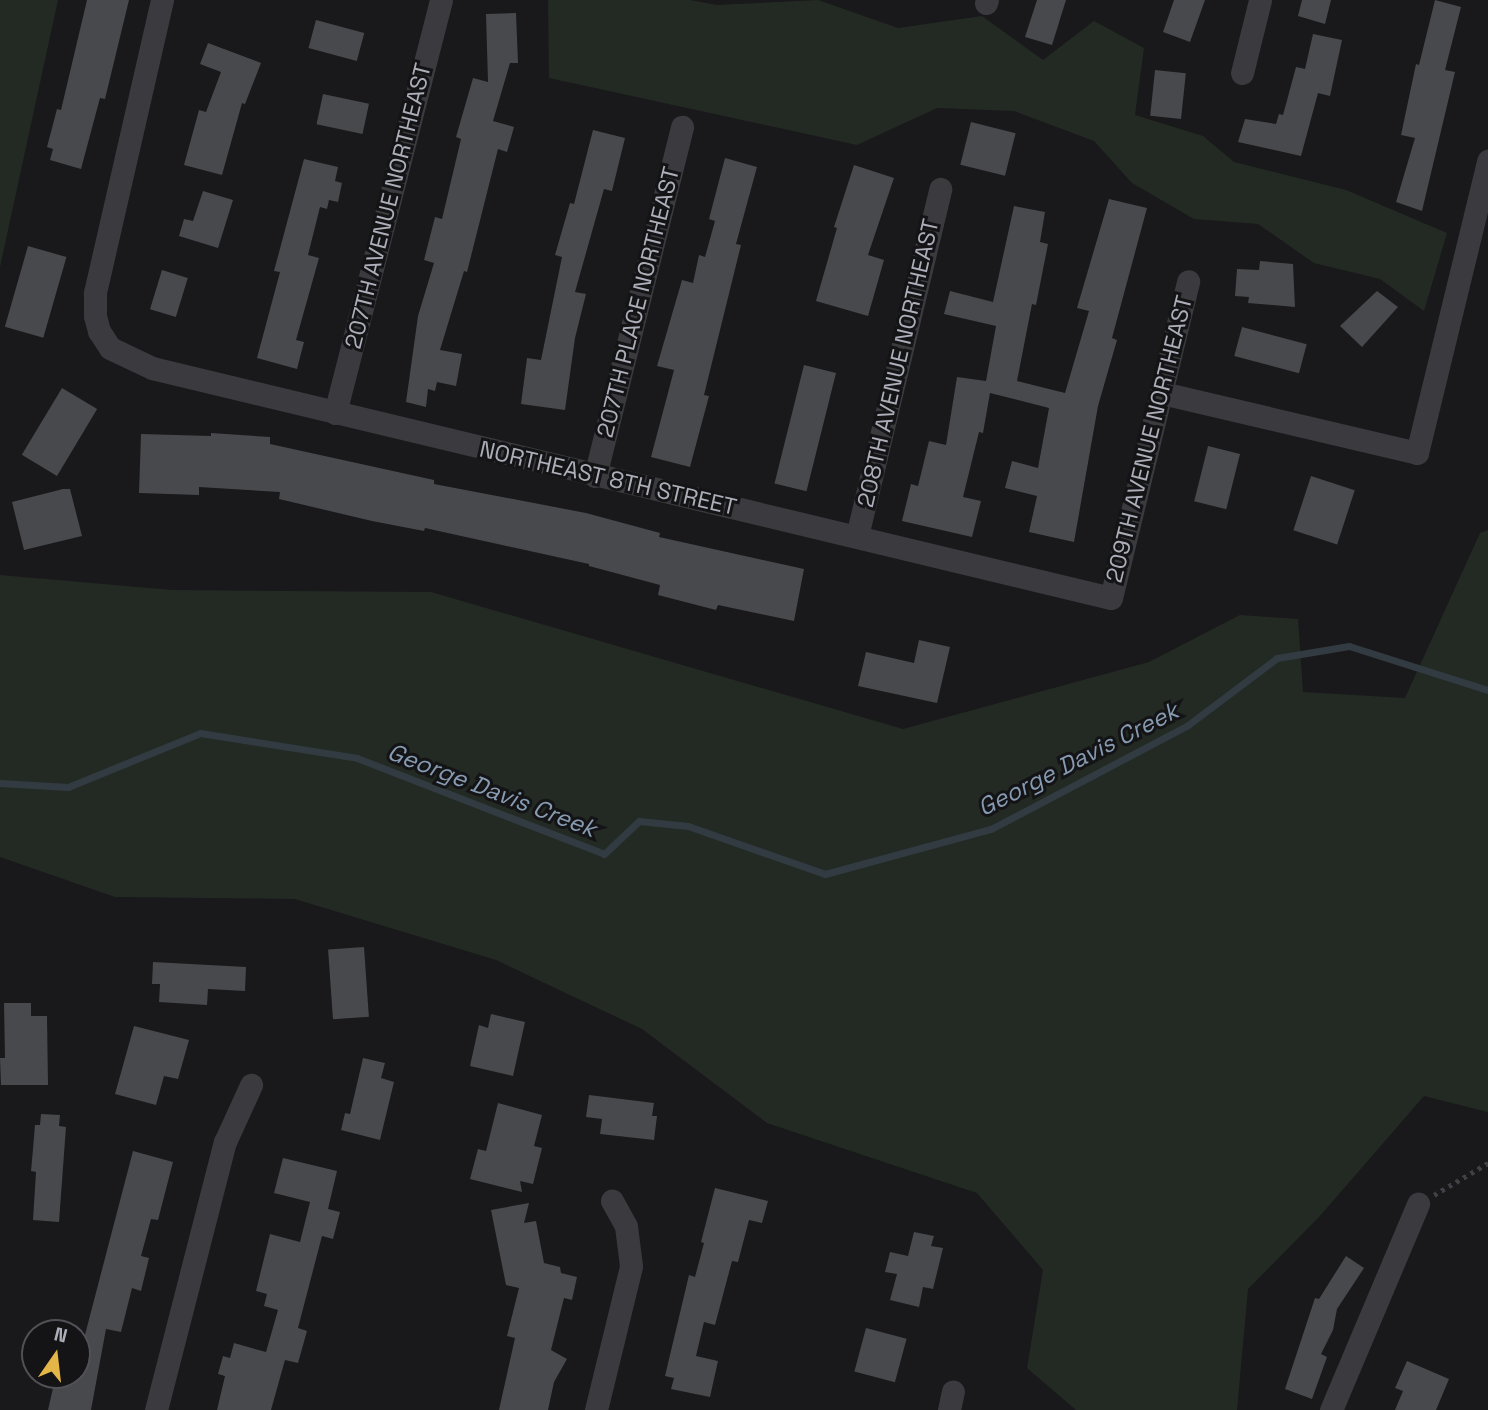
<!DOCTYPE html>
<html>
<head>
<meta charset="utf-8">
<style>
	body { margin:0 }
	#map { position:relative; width:1488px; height:1410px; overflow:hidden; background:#19181a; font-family:"Space Grotesk",sans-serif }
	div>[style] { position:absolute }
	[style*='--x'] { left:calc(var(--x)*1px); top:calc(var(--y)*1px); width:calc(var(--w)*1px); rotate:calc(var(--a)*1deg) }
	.green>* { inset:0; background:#232a24 }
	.stream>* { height:7px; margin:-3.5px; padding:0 3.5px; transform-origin:3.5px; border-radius:3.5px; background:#323b42 }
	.building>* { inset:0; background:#48494d; transform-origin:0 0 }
	.path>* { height:4.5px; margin-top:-2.25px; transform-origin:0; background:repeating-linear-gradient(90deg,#404146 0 3.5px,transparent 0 8.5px) }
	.minor>* { height:23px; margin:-11.5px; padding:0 11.5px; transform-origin:11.5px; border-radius:11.5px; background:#3a3a3f }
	span { translate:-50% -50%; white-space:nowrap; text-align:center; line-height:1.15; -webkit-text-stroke:6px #141315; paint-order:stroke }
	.street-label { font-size:23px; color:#acafb9 }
	.water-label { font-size:24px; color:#869bb1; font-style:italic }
	.north { position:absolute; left:21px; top:1319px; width:70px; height:70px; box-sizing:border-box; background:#141315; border:2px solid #515157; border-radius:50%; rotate:14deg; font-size:19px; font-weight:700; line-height:28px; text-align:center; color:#acafb9 }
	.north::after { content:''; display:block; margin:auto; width:24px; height:32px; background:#e4b547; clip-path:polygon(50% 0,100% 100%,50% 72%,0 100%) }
</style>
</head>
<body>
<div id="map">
	<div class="green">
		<div style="clip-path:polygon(0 0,58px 0,0 267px)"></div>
		<div style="clip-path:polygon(548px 0,690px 0,717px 5px,818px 0,898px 28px,982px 16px,1043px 60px,1094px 21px,1144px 48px,1135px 115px,1203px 136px,1234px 162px,1346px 190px,1447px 233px,1424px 311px,1380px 279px,1314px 263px,1258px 224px,1194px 219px,1132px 183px,1094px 141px,1014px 111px,937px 108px,857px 145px,549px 78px)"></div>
		<div style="clip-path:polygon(1488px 530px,1488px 1112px,1424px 1096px,1319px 1217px,1248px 1289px,1237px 1410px,1076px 1410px,1027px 1368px,1043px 1270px,977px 1193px,767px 1123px,642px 1029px,496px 960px,295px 899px,115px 897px,0 857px,0 575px,172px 590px,431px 592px,903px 729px,1149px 662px,1240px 615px,1298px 619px,1303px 692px,1405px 698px,1480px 533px)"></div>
	</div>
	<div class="stream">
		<div style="--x:0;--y:783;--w:68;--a:3.4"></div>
		<div style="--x:68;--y:787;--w:143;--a:-22.2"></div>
		<div style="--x:200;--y:733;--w:159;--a:9"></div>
		<div style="--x:357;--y:758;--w:265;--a:21.2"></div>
		<div style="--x:604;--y:854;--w:48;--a:-43.3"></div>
		<div style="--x:639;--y:821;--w:49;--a:5.8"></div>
		<div style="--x:688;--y:826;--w:145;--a:19.3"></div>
		<div style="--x:825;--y:874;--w:172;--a:-15.2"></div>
		<div style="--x:991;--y:829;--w:223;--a:-27.8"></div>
		<div style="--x:1188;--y:725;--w:111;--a:-37"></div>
		<div style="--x:1277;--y:658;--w:73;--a:-9.5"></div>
		<div style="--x:1349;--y:646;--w:146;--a:17.6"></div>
	</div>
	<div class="building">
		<div style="clip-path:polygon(87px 0,129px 0,105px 99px,100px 98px,81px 169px,50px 160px,53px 149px,47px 147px,57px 109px,61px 110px)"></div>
		<div style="clip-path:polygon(1037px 0,1066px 0,1052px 45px,1025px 37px)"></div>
		<div style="clip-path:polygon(1174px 0,1205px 0,1190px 42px,1163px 32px)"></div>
		<div style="clip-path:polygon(1302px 0,1331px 0,1325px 24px,1298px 16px)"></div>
		<div style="clip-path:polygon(1435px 0,1461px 7px,1445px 70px,1455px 72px,1422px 211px,1396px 202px,1415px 138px,1401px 135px,1416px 64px,1419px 65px)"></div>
		<div style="clip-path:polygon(516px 13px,518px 63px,510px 63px,493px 121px,514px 127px,507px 152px,498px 149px,467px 272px,464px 271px,440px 350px,462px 354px,456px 386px,437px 382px,435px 391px,428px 389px,426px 407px,406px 402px,418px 316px,434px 263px,424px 260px,435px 217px,442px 219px,461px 139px,456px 137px,473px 78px,488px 82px,486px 14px)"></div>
		<div style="left:316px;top:20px;width:50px;height:29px;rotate:15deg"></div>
		<div style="clip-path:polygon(1313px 34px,1342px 40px,1330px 96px,1318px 93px,1301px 156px,1238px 142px,1245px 119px,1276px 124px,1279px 114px,1283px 115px,1296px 67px,1305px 69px)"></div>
		<div style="clip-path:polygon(208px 43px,261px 63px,245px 104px,242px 103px,222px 175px,184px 165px,199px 110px,206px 112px,221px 72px,200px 64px)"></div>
		<div style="left:1155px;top:70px;width:31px;height:46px;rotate:6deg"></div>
		<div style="left:323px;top:94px;width:47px;height:31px;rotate:12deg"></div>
		<div style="left:971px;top:122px;width:46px;height:44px;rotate:14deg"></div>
		<div style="clip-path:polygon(593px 130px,625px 138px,612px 191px,604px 189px,575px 292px,586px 294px,575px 338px,565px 410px,521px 404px,527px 358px,541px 360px,562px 257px,555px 255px,570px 203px,574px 204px)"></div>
		<div style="clip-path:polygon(725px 158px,757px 167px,736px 244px,741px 245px,704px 395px,709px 396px,690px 467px,651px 457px,674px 370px,657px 366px,682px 280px,693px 283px,699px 255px,705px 257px,715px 221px,709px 219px)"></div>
		<div style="clip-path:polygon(304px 159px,338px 167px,335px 181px,342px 183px,338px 202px,329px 200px,327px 209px,320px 207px,308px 255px,319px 258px,296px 340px,304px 342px,297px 369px,257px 358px,280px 272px,274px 271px)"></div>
		<div style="clip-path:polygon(854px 165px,894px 178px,868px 255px,884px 260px,868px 316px,816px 301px,837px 228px,834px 227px)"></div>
		<div style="clip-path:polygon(203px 191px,233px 200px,218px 248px,179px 236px,184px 219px,193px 221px)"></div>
		<div style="clip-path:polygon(1109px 199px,1147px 208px,1112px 338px,1117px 340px,1098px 406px,1074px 542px,1029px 532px,1037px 496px,1005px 488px,1012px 461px,1038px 468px,1049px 408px,990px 393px,983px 433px,979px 432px,963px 497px,981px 501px,972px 537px,902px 521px,911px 484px,918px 486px,929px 441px,946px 445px,957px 377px,986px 381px,996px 326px,944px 314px,950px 291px,993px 302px,1014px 206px,1045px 212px,1040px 242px,1048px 244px,1036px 305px,1032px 304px,1017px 381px,1065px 393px,1089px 311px,1077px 308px)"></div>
		<div style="left:28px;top:246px;width:40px;height:84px;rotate:16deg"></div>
		<div style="clip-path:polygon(1260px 261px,1293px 264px,1295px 307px,1248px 303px,1249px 297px,1235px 296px,1237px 269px,1259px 270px)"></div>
		<div style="left:162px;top:270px;width:27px;height:41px;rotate:17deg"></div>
		<div style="clip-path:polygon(1377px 291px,1398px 307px,1362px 347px,1340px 326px)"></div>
		<div style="left:1242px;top:327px;width:67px;height:30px;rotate:15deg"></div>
		<div style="left:804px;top:365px;width:33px;height:122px;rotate:14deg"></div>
		<div style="left:62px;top:388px;width:41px;height:78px;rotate:31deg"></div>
		<div style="clip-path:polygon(211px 433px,270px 437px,270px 444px,434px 480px,434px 484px,586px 513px,660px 533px,659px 537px,804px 569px,794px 621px,718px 605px,716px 610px,658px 595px,660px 585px,589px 566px,589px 564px,425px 528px,424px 531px,372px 521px,279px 499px,280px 492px,199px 487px,199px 495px,139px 493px,141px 434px,211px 436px)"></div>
		<div style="left:1208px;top:446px;width:33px;height:57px;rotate:14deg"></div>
		<div style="left:1311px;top:476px;width:46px;height:57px;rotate:18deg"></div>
		<div style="clip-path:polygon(63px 489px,70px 489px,82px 536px,24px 550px,12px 502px)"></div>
		<div style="clip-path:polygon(919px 640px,950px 647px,937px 703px,858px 686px,866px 652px,914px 663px)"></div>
		<div style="left:364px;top:947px;width:70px;height:36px;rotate:86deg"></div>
		<div style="clip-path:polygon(153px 962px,246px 967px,245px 991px,208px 989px,207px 1005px,159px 1002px,160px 984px,152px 984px)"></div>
		<div style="clip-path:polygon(4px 1003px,31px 1003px,31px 1016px,47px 1016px,48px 1085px,1px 1085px,0 1058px,5px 1058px)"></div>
		<div style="clip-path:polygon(491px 1014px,525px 1022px,513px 1076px,470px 1066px,479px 1025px,488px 1028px)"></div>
		<div style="clip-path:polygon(134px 1026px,189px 1040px,178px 1079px,164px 1076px,156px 1105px,115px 1094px)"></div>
		<div style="clip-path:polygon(363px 1058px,385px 1063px,381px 1078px,394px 1082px,380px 1140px,341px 1130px,345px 1113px,350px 1114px)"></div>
		<div style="clip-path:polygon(589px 1095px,654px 1103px,652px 1116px,657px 1116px,654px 1140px,600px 1134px,602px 1119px,586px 1117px)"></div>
		<div style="clip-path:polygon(498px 1103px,542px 1115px,534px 1146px,542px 1148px,533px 1184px,520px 1181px,522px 1192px,470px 1179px,478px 1149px,486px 1151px)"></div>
		<div style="clip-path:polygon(41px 1114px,60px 1115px,59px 1126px,66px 1127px,59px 1222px,33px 1220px,36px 1172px,31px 1171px,33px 1149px,35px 1125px,40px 1125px)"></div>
		<div style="clip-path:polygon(133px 1151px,173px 1162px,158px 1220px,151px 1219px,141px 1256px,149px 1258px,141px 1291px,132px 1288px,121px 1332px,106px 1329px,91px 1410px,48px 1410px,56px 1375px,77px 1375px,77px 1349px,81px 1350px)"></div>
		<div style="clip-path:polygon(283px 1158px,337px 1171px,328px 1209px,340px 1212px,333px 1239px,322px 1236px,298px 1328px,307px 1331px,298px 1363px,285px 1360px,271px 1410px,217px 1410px,225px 1376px,218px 1374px,223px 1356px,230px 1358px,234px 1343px,266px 1352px,278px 1310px,264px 1306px,267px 1294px,256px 1291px,270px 1234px,300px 1242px,310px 1202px,274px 1193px)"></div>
		<div style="clip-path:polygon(715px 1188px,768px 1201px,762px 1223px,749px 1220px,738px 1262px,732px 1261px,715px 1325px,704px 1322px,696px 1356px,718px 1361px,710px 1397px,671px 1389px,674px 1378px,665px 1376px,689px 1275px,695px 1277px,704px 1243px,701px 1242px)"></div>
		<div style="clip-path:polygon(529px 1203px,524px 1223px,536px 1221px,544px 1263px,560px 1267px,561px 1273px,577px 1277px,572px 1300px,564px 1298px,551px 1350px,567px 1359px,554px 1382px,548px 1410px,499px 1410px,515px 1338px,507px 1336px,519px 1288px,506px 1285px,491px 1210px)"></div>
		<div style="clip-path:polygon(914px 1232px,934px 1236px,931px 1246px,943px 1248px,933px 1289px,923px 1287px,919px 1307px,890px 1300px,897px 1274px,885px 1272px,890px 1252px,908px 1256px)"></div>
		<div style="clip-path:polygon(1346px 1256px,1364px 1268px,1337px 1309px,1333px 1330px,1321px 1354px,1327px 1357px,1312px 1399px,1285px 1389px,1315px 1298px,1319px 1299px)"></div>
		<div style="left:866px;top:1328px;width:42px;height:45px;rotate:15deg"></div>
		<div style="clip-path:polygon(1407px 1361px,1449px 1379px,1436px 1410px,1395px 1410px,1403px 1391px,1395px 1388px)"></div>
	</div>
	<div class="path">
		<div style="--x:1434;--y:1195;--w:63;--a:-30.7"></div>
	</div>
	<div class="minor">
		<div style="--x:162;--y:0;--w:301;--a:102.9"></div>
		<div style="--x:95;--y:293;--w:23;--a:90"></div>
		<div style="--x:95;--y:316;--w:16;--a:75"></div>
		<div style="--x:99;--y:331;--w:20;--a:57"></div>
		<div style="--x:110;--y:348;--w:47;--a:25.5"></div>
		<div style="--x:152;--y:368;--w:986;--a:13.49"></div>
		<div style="--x:1111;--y:598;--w:326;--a:-76.3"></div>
		<div style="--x:986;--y:3;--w:3;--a:-72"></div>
		<div style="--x:1242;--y:73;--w:75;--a:-76.1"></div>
		<div style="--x:1162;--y:393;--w:262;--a:13.2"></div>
		<div style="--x:1417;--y:453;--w:301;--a:-76.3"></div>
		<div style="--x:335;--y:413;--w:426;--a:-75.6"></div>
		<div style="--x:595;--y:476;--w:360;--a:-76"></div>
		<div style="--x:857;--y:536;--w:357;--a:-76.5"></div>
		<div style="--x:156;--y:1410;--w:277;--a:-75.6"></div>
		<div style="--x:225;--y:1142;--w:63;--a:-65.5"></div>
		<div style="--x:596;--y:1410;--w:148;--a:-76.3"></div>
		<div style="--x:631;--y:1266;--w:40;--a:-97.1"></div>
		<div style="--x:626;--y:1226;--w:29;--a:-119"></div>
		<div style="--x:949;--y:1410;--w:19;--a:-78"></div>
		<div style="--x:1331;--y:1410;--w:224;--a:-67.1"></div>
	</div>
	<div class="street-label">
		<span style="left:388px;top:206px;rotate:-76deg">207TH AVENUE NORTHEAST</span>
		<span style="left:638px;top:302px;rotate:-76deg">207TH PLACE NORTHEAST</span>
		<span style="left:898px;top:363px;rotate:-77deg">208TH AVENUE NORTHEAST</span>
		<span style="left:1149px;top:439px;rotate:-76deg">209TH AVENUE NORTHEAST</span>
		<span style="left:608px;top:478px;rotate:13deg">NORTHEAST 8TH STREET</span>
	</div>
	<div class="water-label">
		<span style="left:1078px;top:759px;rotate:-27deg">George Davis Creek</span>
		<span style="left:492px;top:790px;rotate:21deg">George Davis Creek</span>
	</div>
	<div class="north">N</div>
</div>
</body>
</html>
